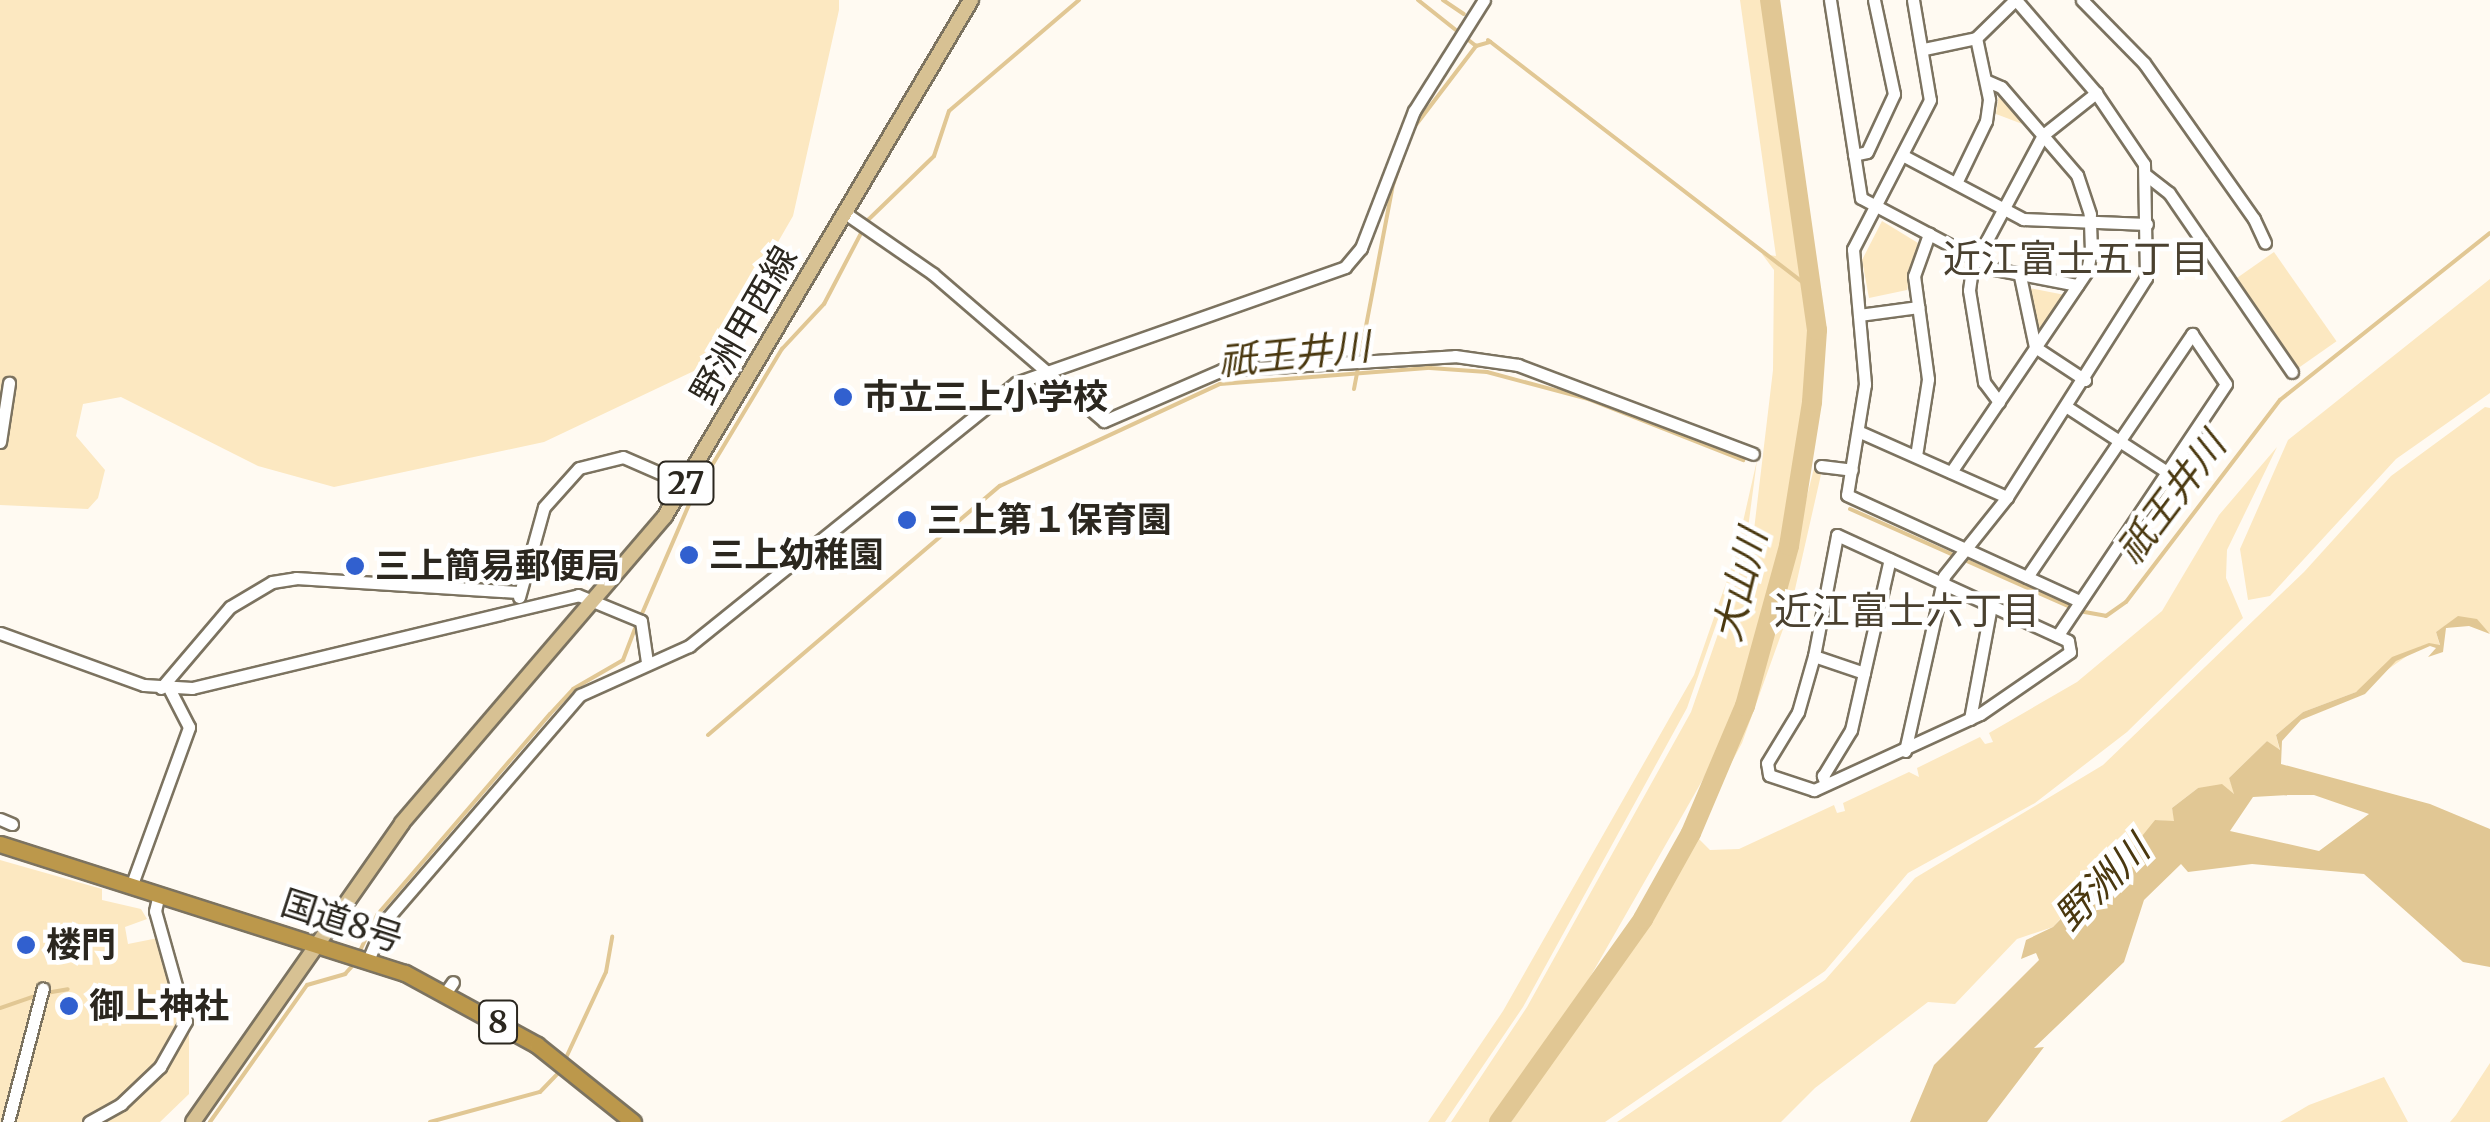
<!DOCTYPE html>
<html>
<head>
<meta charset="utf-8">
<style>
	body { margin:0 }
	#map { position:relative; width:2490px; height:1122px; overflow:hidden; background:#fffaf2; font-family:Merriweather,"Noto Sans JP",serif }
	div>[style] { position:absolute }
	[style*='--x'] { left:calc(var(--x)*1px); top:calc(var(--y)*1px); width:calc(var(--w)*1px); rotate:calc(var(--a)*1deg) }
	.green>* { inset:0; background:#fce8c1; transform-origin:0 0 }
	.water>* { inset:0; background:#e1c794 }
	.stream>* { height:4px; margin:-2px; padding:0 2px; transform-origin:2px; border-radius:2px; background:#e1c794 }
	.river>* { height:20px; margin:-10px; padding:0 10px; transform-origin:10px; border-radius:10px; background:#e1c794 }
	.roads { filter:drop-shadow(2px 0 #7c7360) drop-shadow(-2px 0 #7c7360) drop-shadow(0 2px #7c7360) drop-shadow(0 -2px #7c7360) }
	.minor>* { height:11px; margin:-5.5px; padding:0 5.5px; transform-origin:5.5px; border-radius:5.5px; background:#fff }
	.major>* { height:14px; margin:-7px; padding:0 7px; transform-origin:7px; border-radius:7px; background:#d7c193 }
	.highway>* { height:15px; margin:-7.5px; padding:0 7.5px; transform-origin:7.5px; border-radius:7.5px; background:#bc984b }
	.dots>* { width:28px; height:28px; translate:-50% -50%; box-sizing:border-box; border:5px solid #fff; border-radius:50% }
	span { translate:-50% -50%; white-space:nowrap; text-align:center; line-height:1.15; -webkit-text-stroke:9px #fff; paint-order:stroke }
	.shield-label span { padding:2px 8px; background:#fff; border:2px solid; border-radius:8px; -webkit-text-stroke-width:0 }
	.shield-label { font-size:32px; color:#2b271f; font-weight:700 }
	.street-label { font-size:35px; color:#2b271f }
	.poi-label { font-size:35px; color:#2b271f; font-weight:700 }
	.left { translate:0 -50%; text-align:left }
	.neighbourhood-label { font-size:38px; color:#4a4130 }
	.water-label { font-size:38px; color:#4a380f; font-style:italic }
</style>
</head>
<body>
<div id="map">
	<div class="green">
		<div style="clip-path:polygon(0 0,839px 0,839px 10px,793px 216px,718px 346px,696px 370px,544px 442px,334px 487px,258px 466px,121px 397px,83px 404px,76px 436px,105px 470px,98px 498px,88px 509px,0 505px)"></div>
		<div style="clip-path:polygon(1740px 0,1776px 0,1816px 278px,1813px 430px,1779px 598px,1714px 760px,1533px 1077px,1504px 1122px,1451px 1122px,1527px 1007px,1691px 712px,1754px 530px,1773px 370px,1774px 270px,1762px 254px,1776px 256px)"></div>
		<div style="clip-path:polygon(1999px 93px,2024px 119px,2025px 125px,1996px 114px)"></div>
		<div style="clip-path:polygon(1882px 221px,1918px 243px,1907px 290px,1869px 298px,1862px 260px)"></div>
		<div style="left:2274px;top:252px;width:109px;height:47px;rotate:55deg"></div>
		<div style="clip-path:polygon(2490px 279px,2490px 393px,2396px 459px,2270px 596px,2248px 600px,2240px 549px,2288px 440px)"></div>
		<div style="clip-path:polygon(2029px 288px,2065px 295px,2040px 336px,2035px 330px)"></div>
		<div style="clip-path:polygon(2485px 407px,2490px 408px,2490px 633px,2458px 617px,2436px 632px,2440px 646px,2421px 646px,2356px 692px,2303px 712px,2276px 735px,2280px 752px,2267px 741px,2229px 778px,2235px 794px,2198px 788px,2172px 808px,2175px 822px,2155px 820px,2134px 868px,2088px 888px,2053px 927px,2017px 939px,1955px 1004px,1928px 1002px,1815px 1088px,1781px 1122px,1617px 1122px,1825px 980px,1915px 878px,2103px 765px,2304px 572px,2391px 476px)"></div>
		<div style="clip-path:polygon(2277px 447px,2227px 550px,2226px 578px,2243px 618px,2127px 732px,2035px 803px,1908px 873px,1825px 971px,1605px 1122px,1511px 1122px,1569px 1037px,1732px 745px,1765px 665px,1814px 468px,1822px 470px,1791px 607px,1742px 743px,1698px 824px,1698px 838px,1710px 850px,1739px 849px,1834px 805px,1837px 813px,1845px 811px,1843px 803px,1909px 772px,1919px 777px,1917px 768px,1980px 737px,1985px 744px,1993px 742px,1989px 733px,2077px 682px,2162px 611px,2219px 515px)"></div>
		<div style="clip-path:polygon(1757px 460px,1747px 536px,1687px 708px,1523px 1007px,1445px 1122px,1428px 1122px,1503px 1011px,1694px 675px,1735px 557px)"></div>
		<div style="clip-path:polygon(0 860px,102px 889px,102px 900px,141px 909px,147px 919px,125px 927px,128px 944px,158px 938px,189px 1027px,189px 1094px,160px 1122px,0 1122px)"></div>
		<div style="clip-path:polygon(2490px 1063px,2490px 1122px,2450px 1122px,2456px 1115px)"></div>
		<div style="clip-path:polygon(2384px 1077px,2408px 1122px,2280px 1122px,2309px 1105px)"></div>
	</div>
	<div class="water">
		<div style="clip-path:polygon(evenodd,2458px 616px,2477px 619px,2490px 634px,2469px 626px,2446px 628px,2443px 652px,2428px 657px,2436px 648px,2430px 646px,2396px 661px,2365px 694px,2301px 720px,2282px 741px,2281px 764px,2430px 804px,2490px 829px,2490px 967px,2463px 962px,2364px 874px,2252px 864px,2188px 872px,2181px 864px,2144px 900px,2124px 962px,2034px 1048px,2044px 1047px,1987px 1122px,1910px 1122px,1934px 1065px,2039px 960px,2036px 953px,2021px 959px,2026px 940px,2053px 927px,2107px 871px,2133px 867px,2130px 851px,2155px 820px,2174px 821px,2172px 808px,2198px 788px,2222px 784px,2234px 794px,2229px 778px,2267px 741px,2280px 750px,2276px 735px,2303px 712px,2356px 692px,2392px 657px,2429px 643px,2440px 645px,2436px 632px,2458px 616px,2288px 795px,2314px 795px,2369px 814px,2319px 851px,2230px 831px,2253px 797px,2288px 795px)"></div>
	</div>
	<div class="stream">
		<div style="--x:1418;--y:0;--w:74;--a:38.4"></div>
		<div style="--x:1443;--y:0;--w:25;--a:34"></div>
		<div style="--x:1488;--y:40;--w:408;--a:37.6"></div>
		<div style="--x:1412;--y:130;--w:106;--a:-52.7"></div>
		<div style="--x:1476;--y:46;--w:15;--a:-16"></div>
		<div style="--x:1354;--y:389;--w:208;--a:-79.2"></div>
		<div style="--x:1393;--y:185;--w:43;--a:-71.1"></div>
		<div style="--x:1850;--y:509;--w:241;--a:24"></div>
		<div style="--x:2079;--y:611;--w:27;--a:10"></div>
		<div style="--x:2106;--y:616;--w:24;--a:-35"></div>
		<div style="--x:2126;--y:602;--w:254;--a:-52.7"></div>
		<div style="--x:2280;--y:400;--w:268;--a:-38.5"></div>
		<div style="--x:641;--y:616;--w:124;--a:-66.7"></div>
		<div style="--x:690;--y:502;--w:179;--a:-59"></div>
		<div style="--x:782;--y:349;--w:62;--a:-47"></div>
		<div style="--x:824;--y:304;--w:95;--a:-62.4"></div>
		<div style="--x:868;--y:220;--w:92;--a:-44.1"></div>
		<div style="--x:934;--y:156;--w:47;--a:-71.6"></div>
		<div style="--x:949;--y:111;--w:171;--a:-40.5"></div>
		<div style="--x:708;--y:735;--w:384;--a:-40.5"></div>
		<div style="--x:1000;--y:486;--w:242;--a:-24.9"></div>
		<div style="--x:1220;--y:384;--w:211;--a:-4.4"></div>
		<div style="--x:1430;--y:368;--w:57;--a:4"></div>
		<div style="--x:1487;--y:372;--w:105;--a:15"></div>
		<div style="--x:1588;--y:399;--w:167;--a:21.5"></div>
		<div style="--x:358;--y:955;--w:44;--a:-64.6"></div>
		<div style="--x:377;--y:915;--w:265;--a:-49.3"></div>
		<div style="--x:550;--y:714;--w:34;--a:-47"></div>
		<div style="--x:573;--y:689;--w:58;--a:-30.1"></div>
		<div style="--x:623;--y:660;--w:39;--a:-69"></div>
		<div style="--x:46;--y:993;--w:22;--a:-10"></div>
		<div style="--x:0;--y:1008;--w:39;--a:-19"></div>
		<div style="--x:564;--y:1062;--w:99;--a:-65"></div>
		<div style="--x:606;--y:972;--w:36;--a:-80"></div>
		<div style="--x:210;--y:1122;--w:168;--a:-54.7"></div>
		<div style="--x:307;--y:985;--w:40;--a:-16"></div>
		<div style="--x:345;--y:974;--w:13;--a:-48"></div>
		<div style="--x:430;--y:1122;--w:114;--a:-15.3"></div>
		<div style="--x:540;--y:1092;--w:29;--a:-46"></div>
	</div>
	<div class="river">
		<div style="--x:1499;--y:1122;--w:249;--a:-54.6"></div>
		<div style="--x:1643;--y:919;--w:98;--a:-60.8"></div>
		<div style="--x:1691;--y:833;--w:138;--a:-67"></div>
		<div style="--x:1745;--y:706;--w:166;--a:-74.6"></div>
		<div style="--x:1789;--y:546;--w:146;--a:-80.9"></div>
		<div style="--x:1812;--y:402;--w:72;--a:-86"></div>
		<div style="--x:1817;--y:330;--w:333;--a:-98.1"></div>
	</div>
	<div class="roads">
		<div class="minor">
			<div style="--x:1830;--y:0;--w:200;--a:81.1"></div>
			<div style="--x:1861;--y:198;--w:152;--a:27.9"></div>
			<div style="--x:1995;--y:269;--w:84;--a:11"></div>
			<div style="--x:1913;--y:0;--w:101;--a:80.4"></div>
			<div style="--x:1930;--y:100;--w:168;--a:117.3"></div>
			<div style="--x:1853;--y:249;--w:136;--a:84.9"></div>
			<div style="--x:1865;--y:384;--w:112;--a:99.2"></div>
			<div style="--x:1847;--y:495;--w:256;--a:24.5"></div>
			<div style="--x:2082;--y:0;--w:88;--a:45.5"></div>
			<div style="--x:2144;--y:63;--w:191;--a:54.8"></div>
			<div style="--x:2254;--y:219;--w:26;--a:65"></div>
			<div style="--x:1924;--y:49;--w:53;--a:-11.9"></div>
			<div style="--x:1976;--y:38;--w:54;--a:-44.3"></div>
			<div style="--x:1854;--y:155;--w:13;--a:-13"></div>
			<div style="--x:1867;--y:152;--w:64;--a:-65"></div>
			<div style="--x:1894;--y:94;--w:96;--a:-102"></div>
			<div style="--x:1904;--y:156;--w:135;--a:27.9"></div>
			<div style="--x:2023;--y:219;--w:124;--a:2.3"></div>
			<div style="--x:2146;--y:175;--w:29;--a:38"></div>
			<div style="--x:2169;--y:193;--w:217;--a:55.5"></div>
			<div style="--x:1956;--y:183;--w:69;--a:-64.2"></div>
			<div style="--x:1986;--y:121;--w:22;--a:-82"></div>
			<div style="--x:1989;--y:99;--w:62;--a:-102"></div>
			<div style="--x:845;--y:213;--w:107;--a:34.7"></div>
			<div style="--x:933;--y:274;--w:225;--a:40.7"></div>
			<div style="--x:1104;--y:421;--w:129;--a:-23.4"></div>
			<div style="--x:1222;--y:370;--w:233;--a:-3.4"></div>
			<div style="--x:1455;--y:356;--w:64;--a:8.1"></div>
			<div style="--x:1518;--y:365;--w:251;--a:20.7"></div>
			<div style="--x:2020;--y:276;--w:73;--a:78.1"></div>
			<div style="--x:2035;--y:347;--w:60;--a:33.4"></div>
			<div style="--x:1859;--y:315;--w:60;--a:-7.7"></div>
			<div style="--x:1999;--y:402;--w:25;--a:-127"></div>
			<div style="--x:1984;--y:382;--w:93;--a:-99.3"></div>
			<div style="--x:1969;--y:290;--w:22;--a:-82"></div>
			<div style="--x:1972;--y:268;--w:151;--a:-61.9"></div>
			<div style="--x:2043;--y:135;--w:68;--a:-38.4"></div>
			<div style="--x:2067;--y:407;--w:119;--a:33"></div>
			<div style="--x:1860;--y:432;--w:161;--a:23.9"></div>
			<div style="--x:0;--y:442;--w:60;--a:-81.3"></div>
			<div style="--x:1916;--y:456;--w:78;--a:-81.1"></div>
			<div style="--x:1928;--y:379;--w:104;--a:-97.7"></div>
			<div style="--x:1914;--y:276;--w:45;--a:-70.3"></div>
			<div style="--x:1821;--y:466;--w:31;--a:7"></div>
			<div style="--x:1951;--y:472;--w:243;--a:-55.9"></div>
			<div style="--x:2087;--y:271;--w:20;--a:-79"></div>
			<div style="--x:2091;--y:251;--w:37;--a:-92"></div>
			<div style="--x:2090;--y:214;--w:41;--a:-108.4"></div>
			<div style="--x:2077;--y:175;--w:116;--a:-130.8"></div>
			<div style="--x:2001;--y:87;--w:15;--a:-157"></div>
			<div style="--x:1837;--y:535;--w:254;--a:24.6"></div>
			<div style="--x:2068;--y:641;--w:11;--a:80"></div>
			<div style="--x:2070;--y:652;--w:109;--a:145.4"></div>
			<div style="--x:1980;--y:714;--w:183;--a:155.4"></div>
			<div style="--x:1814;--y:790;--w:47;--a:-161.6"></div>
			<div style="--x:1769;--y:775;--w:12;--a:-99"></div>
			<div style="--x:1767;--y:763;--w:60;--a:-58.7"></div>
			<div style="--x:1798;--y:712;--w:58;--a:-74.1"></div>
			<div style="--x:1814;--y:656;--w:123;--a:-79.2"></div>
			<div style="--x:2027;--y:577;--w:294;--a:-55.8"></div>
			<div style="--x:2192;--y:334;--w:60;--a:55.8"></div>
			<div style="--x:2226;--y:384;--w:303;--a:123.8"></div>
			<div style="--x:519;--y:597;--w:93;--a:-74.5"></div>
			<div style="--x:544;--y:507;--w:52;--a:-48.1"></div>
			<div style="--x:579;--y:468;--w:45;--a:-14"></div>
			<div style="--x:623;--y:457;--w:68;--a:23.5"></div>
			<div style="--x:0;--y:633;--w:153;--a:19.9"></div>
			<div style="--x:144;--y:685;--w:48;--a:3.6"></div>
			<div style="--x:192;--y:688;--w:397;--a:-13.5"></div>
			<div style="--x:578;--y:595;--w:68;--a:22.4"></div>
			<div style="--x:641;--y:621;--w:41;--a:81.7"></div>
			<div style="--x:1814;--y:656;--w:53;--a:18.8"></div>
			<div style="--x:161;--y:688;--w:106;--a:-49.6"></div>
			<div style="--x:230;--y:607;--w:49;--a:-30.8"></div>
			<div style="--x:272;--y:582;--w:24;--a:-9"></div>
			<div style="--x:296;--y:578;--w:222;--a:3.6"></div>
			<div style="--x:1970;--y:719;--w:115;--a:-79.5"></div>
			<div style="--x:1905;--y:751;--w:179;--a:-77.4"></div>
			<div style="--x:1944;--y:576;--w:101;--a:-51.4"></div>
			<div style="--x:2007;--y:497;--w:259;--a:-57.6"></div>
			<div style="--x:2146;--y:278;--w:114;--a:-91"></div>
			<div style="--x:2144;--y:164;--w:86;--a:-124.1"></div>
			<div style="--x:2096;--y:93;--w:123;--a:-130.7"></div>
			<div style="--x:1826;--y:784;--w:9;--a:-111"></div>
			<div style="--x:1823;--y:776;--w:54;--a:-58.7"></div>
			<div style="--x:1851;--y:730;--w:175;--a:-77.2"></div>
			<div style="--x:0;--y:819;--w:13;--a:23"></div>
			<div style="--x:132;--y:884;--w:167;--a:-70"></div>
			<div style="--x:189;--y:727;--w:42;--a:-117.2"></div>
			<div style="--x:369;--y:958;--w:39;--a:-67"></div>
			<div style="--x:384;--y:922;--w:300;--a:-49.2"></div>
			<div style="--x:580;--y:695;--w:120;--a:-24.2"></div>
			<div style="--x:689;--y:646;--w:420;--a:-38.8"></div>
			<div style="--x:1016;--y:383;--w:349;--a:-19.4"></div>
			<div style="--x:1345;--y:267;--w:25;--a:-50"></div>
			<div style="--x:1361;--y:248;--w:147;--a:-68.9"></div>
			<div style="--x:1414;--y:111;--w:131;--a:-57.8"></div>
			<div style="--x:446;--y:992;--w:12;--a:-55"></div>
			<div style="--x:8;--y:1122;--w:138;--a:-75.4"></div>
			<div style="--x:89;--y:1122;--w:37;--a:-29"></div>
			<div style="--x:121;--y:1104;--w:54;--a:-43.5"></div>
			<div style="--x:160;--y:1067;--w:53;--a:-60.5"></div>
			<div style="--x:186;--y:1021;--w:114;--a:-105.7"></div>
			<div style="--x:155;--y:911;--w:18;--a:-77"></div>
		</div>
		<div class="major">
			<div style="--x:193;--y:1122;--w:365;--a:-55"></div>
			<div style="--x:402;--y:823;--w:404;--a:-49.4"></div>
			<div style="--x:665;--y:516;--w:600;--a:-59.33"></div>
		</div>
		<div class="highway">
			<div style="--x:0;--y:844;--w:425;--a:17.7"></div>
			<div style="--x:405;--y:973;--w:150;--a:28.6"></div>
			<div style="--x:537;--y:1045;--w:123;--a:38.7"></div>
		</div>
	</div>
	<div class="dots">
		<div style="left:843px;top:397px;background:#3160cf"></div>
		<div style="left:907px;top:520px;background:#3160cf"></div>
		<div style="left:689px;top:555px;background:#3160cf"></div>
		<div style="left:355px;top:566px;background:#3160cf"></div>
		<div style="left:26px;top:945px;background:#3160cf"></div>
		<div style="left:69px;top:1006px;background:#3160cf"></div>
	</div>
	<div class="shield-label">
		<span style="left:686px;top:483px">27</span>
		<span style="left:498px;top:1022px">8</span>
	</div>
	<div class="street-label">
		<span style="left:744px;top:325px;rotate:-60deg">野洲甲西線</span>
		<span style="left:342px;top:921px;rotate:18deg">国道8号</span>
	</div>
	<div class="poi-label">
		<span class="left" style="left:863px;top:397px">市立三上小学校</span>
		<span class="left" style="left:927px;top:520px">三上第１保育園</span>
		<span class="left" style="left:709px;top:555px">三上幼稚園</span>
		<span class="left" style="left:375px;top:566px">三上簡易郵便局</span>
		<span class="left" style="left:46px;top:945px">楼門</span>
		<span class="left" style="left:89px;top:1006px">御上神社</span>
	</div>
	<div class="neighbourhood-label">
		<span style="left:2076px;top:259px">近江富士五丁目</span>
		<span style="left:1907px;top:611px">近江富士六丁目</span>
	</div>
	<div class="water-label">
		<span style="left:1294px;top:354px;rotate:-6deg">祇王井川</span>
		<span style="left:2171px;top:498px;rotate:-53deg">祇王井川</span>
		<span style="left:1740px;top:585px;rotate:-76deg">大山川</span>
		<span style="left:2102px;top:883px;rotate:-45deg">野洲川</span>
	</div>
</div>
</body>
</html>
